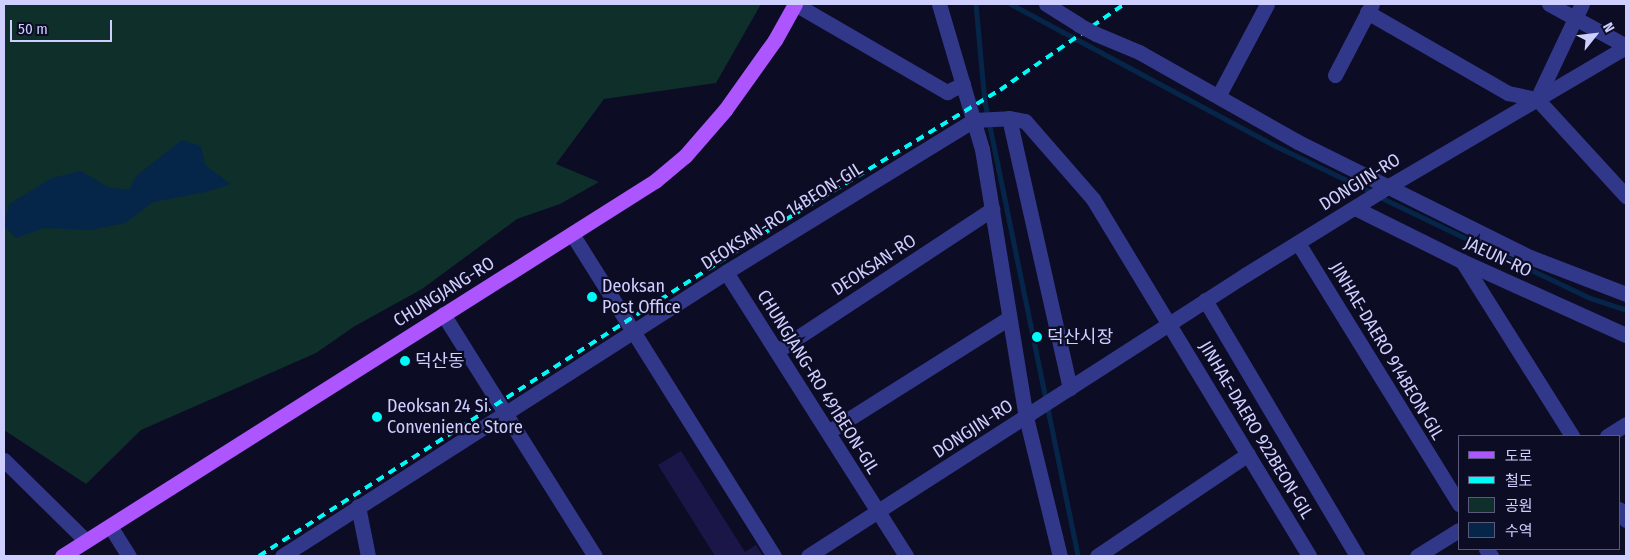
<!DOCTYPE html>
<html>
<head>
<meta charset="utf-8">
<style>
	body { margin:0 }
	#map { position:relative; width:1630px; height:560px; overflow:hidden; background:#0d0c25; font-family:"Fira Sans Condensed","Noto Sans KR",sans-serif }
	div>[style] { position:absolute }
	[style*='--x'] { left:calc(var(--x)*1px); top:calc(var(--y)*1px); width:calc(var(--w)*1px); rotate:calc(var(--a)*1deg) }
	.green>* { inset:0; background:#0e2f2a }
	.water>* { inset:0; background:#062649 }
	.stream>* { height:4.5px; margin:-2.25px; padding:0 2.25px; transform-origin:2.25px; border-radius:2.25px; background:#062649 }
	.building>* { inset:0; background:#1a1648 }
	.minor>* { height:15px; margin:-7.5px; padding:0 7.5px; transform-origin:7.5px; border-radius:7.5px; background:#323889 }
	.major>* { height:15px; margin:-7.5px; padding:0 7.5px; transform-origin:7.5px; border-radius:7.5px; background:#ad56ff }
	.rail>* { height:4px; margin-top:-2px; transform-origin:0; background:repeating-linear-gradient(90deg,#00faf7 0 8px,transparent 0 14px) }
	.minor-bridge>* { height:15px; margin:-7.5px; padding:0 7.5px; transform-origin:7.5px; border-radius:7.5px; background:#323889 }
	.dots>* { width:14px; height:14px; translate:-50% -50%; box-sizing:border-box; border:2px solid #0d0c25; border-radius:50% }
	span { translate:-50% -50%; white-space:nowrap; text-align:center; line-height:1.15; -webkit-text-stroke:4.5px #0d0c25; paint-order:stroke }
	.street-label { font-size:18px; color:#cfcfff }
	.poi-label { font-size:18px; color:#cfcfff }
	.left { translate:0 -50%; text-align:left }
	.frame { position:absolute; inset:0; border:5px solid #cfcfff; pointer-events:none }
	.legend { position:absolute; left:1458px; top:435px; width:162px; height:115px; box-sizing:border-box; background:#0d0c25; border:1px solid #5b5a7c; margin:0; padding:6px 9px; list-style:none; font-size:15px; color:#cfcfff }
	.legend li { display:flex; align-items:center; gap:10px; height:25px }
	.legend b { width:25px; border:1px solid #5b5a7c }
	.north { position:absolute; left:1570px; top:10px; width:50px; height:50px; -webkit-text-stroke:4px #0d0c25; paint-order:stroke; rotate:61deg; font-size:14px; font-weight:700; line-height:20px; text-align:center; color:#cfcfff }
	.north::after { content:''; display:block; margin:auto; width:18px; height:22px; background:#cfcfff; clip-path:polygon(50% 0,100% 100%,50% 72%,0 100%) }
	.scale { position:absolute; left:10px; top:20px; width:102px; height:22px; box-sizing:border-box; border:2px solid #cfcfff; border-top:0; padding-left:6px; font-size:15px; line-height:18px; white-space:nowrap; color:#cfcfff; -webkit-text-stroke:4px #0d0c25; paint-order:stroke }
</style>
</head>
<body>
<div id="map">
	<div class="green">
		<div style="clip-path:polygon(4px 4px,761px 4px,716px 83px,604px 99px,556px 164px,599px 182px,560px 204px,517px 219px,422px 289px,355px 326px,316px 353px,141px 430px,86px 484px,4px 430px)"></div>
	</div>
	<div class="water">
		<div style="clip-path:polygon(182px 140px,201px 146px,205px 165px,231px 184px,206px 192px,153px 202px,125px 223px,91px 230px,44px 228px,16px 238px,4px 226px,9px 204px,52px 178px,81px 171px,108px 187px,129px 190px,137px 175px)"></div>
	</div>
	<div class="stream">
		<div style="--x:976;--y:4;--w:98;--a:84.8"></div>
		<div style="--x:985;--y:102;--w:463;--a:78.4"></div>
		<div style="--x:1011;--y:4;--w:301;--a:28.2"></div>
		<div style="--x:1276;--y:146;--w:106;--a:25.8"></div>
		<div style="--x:1378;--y:196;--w:235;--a:25.7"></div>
		<div style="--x:1590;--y:298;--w:38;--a:18"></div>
	</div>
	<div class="building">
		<div style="clip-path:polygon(681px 451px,745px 552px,756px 545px,763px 556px,715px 556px,658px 465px)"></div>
	</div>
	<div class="minor">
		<div style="--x:795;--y:4;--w:176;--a:30.1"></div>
		<div style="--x:947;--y:92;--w:18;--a:-27"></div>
		<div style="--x:939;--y:4;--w:151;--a:73.5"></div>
		<div style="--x:982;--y:149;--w:272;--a:80.7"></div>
		<div style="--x:1026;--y:417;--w:143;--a:76.3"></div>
		<div style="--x:1046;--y:4;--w:39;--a:32"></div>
		<div style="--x:1549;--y:4;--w:88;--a:28.6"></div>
		<div style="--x:1367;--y:12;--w:163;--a:29.9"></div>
		<div style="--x:1508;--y:93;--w:30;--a:12"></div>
		<div style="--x:1096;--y:34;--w:47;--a:22.7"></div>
		<div style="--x:1139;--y:52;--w:183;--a:29.5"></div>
		<div style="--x:1298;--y:142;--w:259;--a:26.4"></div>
		<div style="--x:1530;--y:257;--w:103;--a:21.1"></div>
		<div style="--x:1335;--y:75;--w:80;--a:-62.5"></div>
		<div style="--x:1221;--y:91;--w:98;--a:-62.1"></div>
		<div style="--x:1537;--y:99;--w:132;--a:47.5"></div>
		<div style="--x:1537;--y:99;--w:105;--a:-64.7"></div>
		<div style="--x:1009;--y:118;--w:277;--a:77.3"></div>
		<div style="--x:1355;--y:208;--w:119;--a:26.4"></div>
		<div style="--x:1462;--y:261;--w:180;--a:24.3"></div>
		<div style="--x:572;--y:234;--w:380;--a:57.9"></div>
		<div style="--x:1298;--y:243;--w:307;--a:58.3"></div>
		<div style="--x:1462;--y:261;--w:207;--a:57.8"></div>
		<div style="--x:726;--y:272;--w:336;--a:57.6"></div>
		<div style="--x:1205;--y:300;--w:298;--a:59.3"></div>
		<div style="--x:443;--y:314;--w:286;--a:57.9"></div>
		<div style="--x:777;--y:351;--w:258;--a:-33.4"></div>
		<div style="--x:828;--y:432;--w:214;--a:-32.2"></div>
		<div style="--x:1607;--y:436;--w:22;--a:-32"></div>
		<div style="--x:4;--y:460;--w:115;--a:44.6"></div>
		<div style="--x:358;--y:506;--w:51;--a:78.7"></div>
		<div style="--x:1619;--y:509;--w:13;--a:58"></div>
		<div style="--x:110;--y:526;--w:36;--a:58"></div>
		<div style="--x:1486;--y:549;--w:9;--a:54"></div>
		<div style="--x:282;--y:556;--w:527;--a:-32.6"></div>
		<div style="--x:726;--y:272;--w:291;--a:-31.5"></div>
		<div style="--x:974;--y:120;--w:35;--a:-3"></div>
		<div style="--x:1009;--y:118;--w:16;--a:11"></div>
		<div style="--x:1025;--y:121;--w:103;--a:48.9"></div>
		<div style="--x:1093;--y:199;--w:417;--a:58.8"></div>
		<div style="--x:808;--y:556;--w:520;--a:-32.74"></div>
		<div style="--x:1245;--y:275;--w:169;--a:-31.7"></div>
		<div style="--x:1389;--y:186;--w:275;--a:-30.4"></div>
		<div style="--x:1097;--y:556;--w:182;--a:-34"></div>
		<div style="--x:1417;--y:556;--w:49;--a:-31.8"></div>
	</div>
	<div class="major">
		<div style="--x:62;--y:556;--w:702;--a:-32.31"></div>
		<div style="--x:655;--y:181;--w:39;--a:-40"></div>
		<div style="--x:685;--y:156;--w:61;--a:-49"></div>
		<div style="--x:725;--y:110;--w:86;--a:-54.5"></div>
		<div style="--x:775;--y:40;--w:41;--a:-60.9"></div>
	</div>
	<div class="rail">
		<div style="--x:259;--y:556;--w:624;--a:-32.57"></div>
		<div style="--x:785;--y:220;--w:251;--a:-31.2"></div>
		<div style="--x:1000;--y:90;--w:151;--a:-34.7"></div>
	</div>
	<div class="minor-bridge">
		<div style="--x:1079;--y:25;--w:19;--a:28"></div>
	</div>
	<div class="dots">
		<div style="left:592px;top:297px;background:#00faf7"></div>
		<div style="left:1037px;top:337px;background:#00faf7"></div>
		<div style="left:405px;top:361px;background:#00faf7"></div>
		<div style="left:377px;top:417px;background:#00faf7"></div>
	</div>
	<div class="street-label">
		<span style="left:1360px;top:182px;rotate:-32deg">DONGJIN-RO</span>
		<span style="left:782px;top:216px;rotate:-32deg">DEOKSAN-RO 14BEON-GIL</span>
		<span style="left:1498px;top:257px;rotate:25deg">JAEUN-RO</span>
		<span style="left:874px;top:265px;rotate:-33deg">DEOKSAN-RO</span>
		<span style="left:444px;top:292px;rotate:-32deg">CHUNGJANG-RO</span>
		<span style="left:1387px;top:351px;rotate:59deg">JINHAE-DAERO 914BEON-GIL</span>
		<span style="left:818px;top:382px;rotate:58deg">CHUNGJANG-RO 491BEON-GIL</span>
		<span style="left:973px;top:429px;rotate:-33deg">DONGJIN-RO</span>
		<span style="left:1256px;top:430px;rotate:59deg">JINHAE-DAERO 922BEON-GIL</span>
	</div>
	<div class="poi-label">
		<span class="left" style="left:602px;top:297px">Deoksan<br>Post Office</span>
		<span class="left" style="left:1047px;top:337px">덕산시장</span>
		<span class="left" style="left:415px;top:361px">덕산동</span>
		<span class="left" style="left:387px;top:417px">Deoksan 24 Si<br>Convenience Store</span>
	</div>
	<div class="frame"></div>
	<ul class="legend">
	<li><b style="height:6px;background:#ad56ff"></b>도로</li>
	<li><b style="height:6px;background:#00faf7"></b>철도</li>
	<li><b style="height:14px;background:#0e2f2a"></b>공원</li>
	<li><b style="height:14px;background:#062649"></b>수역</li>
	</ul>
	<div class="north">N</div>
	<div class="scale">50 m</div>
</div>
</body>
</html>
